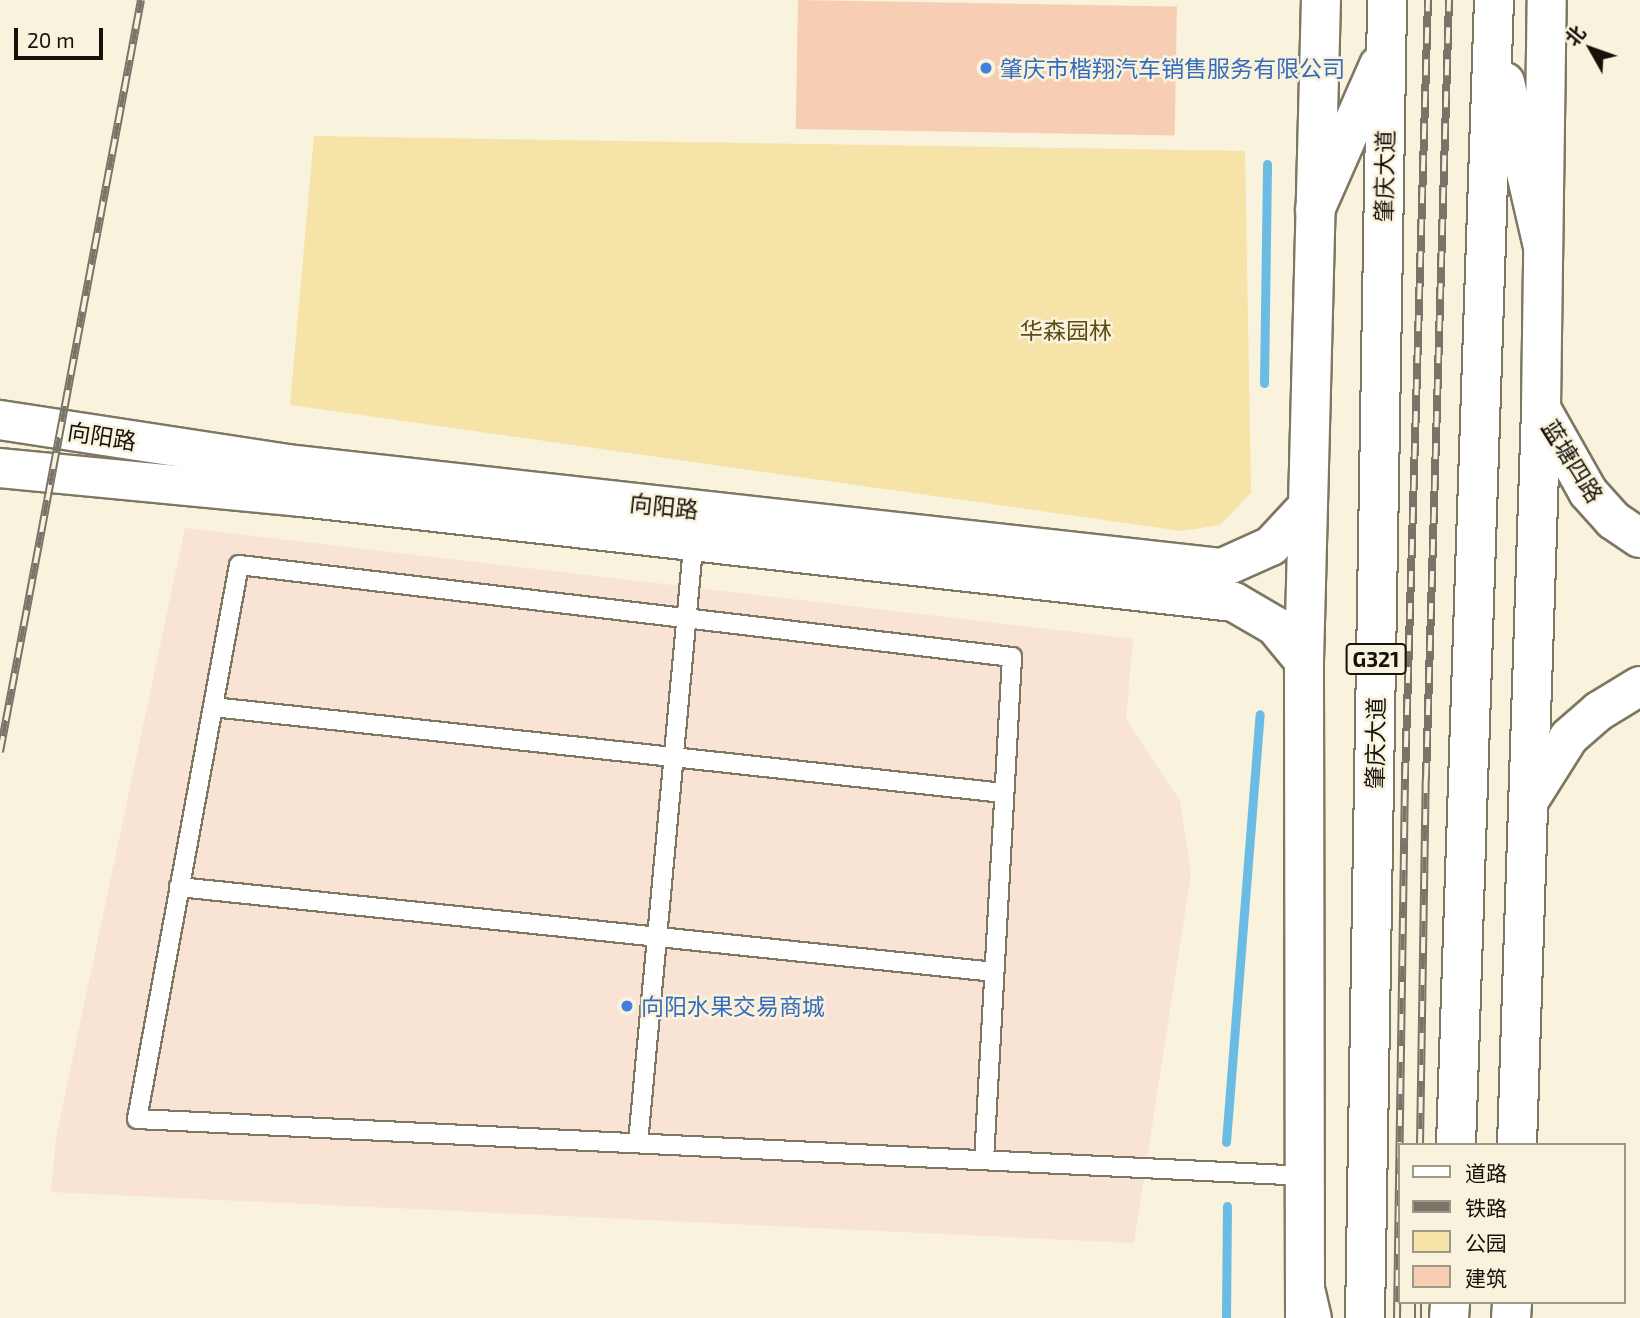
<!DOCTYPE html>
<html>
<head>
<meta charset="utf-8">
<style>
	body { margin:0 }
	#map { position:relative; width:1640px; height:1318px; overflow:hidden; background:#f9f2dc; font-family:"Exo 2","Noto Sans SC",sans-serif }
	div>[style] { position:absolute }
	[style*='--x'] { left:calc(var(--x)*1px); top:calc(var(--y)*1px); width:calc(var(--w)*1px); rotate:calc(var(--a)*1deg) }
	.commercial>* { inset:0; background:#f9e3d5 }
	.green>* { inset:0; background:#f5e3a7 }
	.stream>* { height:9px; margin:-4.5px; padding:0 4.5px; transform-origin:4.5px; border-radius:4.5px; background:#6bbce4 }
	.building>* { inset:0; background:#f7ceb4; transform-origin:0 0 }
	.roads { filter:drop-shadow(2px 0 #7d7763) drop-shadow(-2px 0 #7d7763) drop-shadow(0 2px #7d7763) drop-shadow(0 -2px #7d7763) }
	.lane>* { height:18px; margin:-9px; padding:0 9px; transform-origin:9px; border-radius:9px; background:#fff }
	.secondary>* { height:38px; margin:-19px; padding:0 19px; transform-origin:19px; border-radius:19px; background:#fff }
	.highway>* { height:38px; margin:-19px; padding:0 19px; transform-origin:19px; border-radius:19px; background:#fff }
	.rail>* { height:8px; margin-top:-4px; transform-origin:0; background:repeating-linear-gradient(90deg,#f9f2dc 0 16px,#797467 0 32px); box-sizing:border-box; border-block:2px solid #797467 }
	.dots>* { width:19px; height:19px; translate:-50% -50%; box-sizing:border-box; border:4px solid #f9f2dc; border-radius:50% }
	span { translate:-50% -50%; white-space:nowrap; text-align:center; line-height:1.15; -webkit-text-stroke:5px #f9f2dc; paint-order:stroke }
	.shield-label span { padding:2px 5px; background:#f9f2dc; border:2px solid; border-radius:5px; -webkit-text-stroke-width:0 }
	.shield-label { font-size:21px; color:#15120b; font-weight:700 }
	.shop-label { font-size:23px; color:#366cbe }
	.left { translate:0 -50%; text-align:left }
	.street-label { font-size:23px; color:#15120b }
	.park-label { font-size:23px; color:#5c4c12 }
	.legend { position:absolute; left:1398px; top:1143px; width:228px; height:161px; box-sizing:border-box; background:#f9f2dc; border:2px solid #9e9888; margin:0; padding:9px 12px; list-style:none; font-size:21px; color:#15120b }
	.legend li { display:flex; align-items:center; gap:14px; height:35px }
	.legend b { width:35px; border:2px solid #9e9888 }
	.north { position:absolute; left:1556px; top:14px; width:70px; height:70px; -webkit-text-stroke:5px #f9f2dc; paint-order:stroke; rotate:310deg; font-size:19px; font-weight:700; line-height:28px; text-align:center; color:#15120b }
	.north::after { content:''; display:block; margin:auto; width:24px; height:32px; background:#15120b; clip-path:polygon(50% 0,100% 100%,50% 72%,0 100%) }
	.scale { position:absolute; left:14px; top:28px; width:89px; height:32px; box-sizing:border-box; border:4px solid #15120b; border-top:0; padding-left:9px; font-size:21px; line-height:24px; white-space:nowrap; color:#15120b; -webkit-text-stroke:5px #f9f2dc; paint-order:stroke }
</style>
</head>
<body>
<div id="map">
	<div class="commercial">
		<div style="clip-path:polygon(185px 528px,1133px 639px,1126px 719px,1180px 801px,1191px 874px,1134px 1243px,51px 1192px,56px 1137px)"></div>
	</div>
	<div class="green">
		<div style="clip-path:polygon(314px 136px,1245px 151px,1251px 493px,1220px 525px,1182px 531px,290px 405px)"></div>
	</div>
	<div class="stream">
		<div style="--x:1264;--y:383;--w:219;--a:-89.2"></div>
		<div style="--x:1226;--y:1142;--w:429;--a:-85.5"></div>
		<div style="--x:1226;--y:1318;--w:112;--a:-89.5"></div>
	</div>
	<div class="building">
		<div style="left:798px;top:0;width:379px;height:129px;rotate:1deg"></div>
	</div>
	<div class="roads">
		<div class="lane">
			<div style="--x:213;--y:707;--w:796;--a:6.21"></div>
			<div style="--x:179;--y:887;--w:819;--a:5.95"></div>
			<div style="--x:638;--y:1143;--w:609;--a:-84.72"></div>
			<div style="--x:984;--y:1160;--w:504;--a:-86.81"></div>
			<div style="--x:1012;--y:657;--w:778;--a:-173.21"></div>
			<div style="--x:239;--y:565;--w:563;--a:100.43"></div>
			<div style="--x:137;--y:1119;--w:1170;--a:2.79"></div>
		</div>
		<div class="secondary">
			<div style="--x:1543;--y:412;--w:92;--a:60.6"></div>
			<div style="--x:1588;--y:492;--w:38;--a:48"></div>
			<div style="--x:1613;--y:520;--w:32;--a:34"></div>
			<div style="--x:0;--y:420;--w:289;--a:8.7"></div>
			<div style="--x:286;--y:464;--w:942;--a:6.34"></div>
			<div style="--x:1222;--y:568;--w:54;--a:-24.2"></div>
			<div style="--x:1271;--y:546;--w:54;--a:-47.2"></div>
			<div style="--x:0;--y:468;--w:303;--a:5.5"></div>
			<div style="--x:302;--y:497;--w:938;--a:6.43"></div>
			<div style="--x:1234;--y:602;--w:48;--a:30.3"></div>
			<div style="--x:1275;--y:626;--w:45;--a:50.4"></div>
			<div style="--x:1530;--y:799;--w:73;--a:-57.8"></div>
			<div style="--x:1569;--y:737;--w:40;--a:-41"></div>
			<div style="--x:1599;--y:711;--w:48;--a:-31.4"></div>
			<div style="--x:1517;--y:1145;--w:737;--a:-88.13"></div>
			<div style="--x:1541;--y:408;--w:408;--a:-89.2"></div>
			<div style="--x:1305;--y:1318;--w:657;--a:-90.09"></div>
			<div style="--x:1304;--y:661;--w:661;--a:-88.53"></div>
			<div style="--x:1511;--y:1318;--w:16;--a:-86"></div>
		</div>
		<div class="highway">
			<div style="--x:1505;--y:82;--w:169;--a:77"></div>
			<div style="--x:1315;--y:210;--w:158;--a:-66.2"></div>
			<div style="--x:1456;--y:1145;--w:1146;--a:-88.1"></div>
			<div style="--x:1306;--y:1293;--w:26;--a:77"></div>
			<div style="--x:1365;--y:1318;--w:1318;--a:-89.04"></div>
			<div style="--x:1449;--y:1318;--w:16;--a:-86"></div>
		</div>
	</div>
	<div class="rail">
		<div style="--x:0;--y:752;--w:765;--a:-79.38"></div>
		<div style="--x:1420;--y:1145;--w:366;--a:-89.1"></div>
		<div style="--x:1426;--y:779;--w:779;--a:-88.31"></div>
		<div style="--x:1397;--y:1318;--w:539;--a:-89.15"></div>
		<div style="--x:1405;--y:779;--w:779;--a:-88.31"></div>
		<div style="--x:1418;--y:1318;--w:16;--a:-90"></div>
	</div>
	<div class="dots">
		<div style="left:986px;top:68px;background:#3f7fe0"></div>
		<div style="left:627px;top:1006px;background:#3f7fe0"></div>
	</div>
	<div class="shield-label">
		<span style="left:1376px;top:659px">G321</span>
	</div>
	<div class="shop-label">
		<span class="left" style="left:1000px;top:68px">肇庆市楷翔汽车销售服务有限公司</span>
		<span class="left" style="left:641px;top:1006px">向阳水果交易商城</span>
	</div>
	<div class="street-label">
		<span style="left:1384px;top:176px;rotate:-89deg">肇庆大道</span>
		<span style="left:102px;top:436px;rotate:9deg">向阳路</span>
		<span style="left:1573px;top:461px;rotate:58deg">蓝塘四路</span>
		<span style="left:664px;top:506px;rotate:6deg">向阳路</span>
		<span style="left:1375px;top:743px;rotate:-89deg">肇庆大道</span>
	</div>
	<div class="park-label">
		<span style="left:1066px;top:330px">华森园林</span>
	</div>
	<ul class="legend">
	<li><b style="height:9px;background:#fff"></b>道路</li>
	<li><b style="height:9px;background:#797467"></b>铁路</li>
	<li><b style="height:19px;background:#f5e3a7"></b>公园</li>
	<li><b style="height:19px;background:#f7ceb4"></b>建筑</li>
	</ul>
	<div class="north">北</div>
	<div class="scale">20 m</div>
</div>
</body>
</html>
